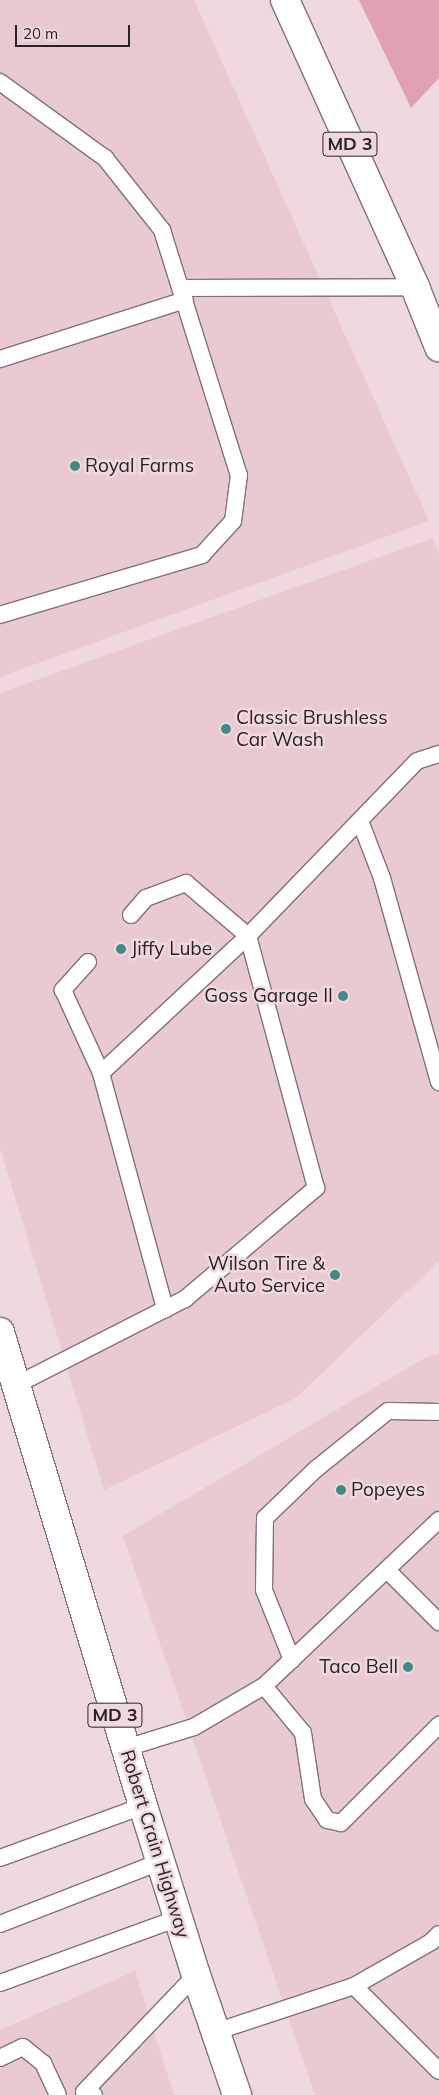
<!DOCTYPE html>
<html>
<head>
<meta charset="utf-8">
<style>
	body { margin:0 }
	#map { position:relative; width:439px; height:2095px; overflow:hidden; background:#f0d9de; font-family:Mulish,sans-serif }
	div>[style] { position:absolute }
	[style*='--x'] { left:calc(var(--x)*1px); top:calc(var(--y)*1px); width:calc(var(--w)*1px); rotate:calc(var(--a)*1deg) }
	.built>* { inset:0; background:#e9cad0 }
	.green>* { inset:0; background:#e0a2b0 }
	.roads { filter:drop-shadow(1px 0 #847174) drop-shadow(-1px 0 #847174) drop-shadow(0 1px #847174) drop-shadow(0 -1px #847174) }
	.lane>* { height:16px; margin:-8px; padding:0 8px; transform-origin:8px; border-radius:8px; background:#fff }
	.highway>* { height:28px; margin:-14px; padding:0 14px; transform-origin:14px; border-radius:14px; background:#fff }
	.dots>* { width:14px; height:14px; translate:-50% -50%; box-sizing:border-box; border:2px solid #f0d9de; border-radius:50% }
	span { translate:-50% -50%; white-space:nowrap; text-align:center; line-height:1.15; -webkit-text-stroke:5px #f0d9de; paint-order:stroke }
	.shield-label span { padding:1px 4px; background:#f0d9de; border:1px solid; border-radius:4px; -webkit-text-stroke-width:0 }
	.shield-label { font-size:18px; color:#2b2325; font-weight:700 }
	.poi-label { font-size:19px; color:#2b2325 }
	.left { translate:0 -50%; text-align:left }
	.right { translate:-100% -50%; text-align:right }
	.street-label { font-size:19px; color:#2b2325 }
	.scale { position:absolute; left:15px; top:25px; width:115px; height:22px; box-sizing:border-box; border:2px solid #2b2325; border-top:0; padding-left:6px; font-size:15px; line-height:18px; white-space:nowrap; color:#2b2325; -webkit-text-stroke:4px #f0d9de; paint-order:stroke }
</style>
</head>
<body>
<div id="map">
	<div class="built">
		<div style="clip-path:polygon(0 0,194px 0,429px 521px,0 677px)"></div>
		<div style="clip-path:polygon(433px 538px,439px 554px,439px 1261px,296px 1398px,104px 1490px,0 1148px,0 693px)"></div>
		<div style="clip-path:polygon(439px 1354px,439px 2095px,315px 2095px,123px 1536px,426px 1357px)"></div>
		<div style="clip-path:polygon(135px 1971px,174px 2095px,0 2095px,0 2030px)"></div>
	</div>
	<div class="green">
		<div style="clip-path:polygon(359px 0,439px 0,439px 78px,411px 108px)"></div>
	</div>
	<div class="roads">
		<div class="lane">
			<div style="--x:0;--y:82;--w:130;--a:35.9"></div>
			<div style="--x:105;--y:158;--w:92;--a:51.6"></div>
			<div style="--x:162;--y:230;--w:257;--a:72.6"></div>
			<div style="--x:239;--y:475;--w:46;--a:97.4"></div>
			<div style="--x:233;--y:521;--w:46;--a:132.4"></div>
			<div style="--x:202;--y:555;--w:211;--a:163.5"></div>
			<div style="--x:182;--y:288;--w:233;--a:-0.2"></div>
			<div style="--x:0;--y:359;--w:194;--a:-17.7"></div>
			<div style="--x:360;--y:821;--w:61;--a:68.9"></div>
			<div style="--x:382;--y:878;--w:212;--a:74.4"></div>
			<div style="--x:131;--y:915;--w:23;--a:-49"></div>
			<div style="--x:146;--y:898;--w:43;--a:-20.6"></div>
			<div style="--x:186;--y:883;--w:82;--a:40.5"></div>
			<div style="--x:248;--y:936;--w:201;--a:137"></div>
			<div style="--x:101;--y:1073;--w:245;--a:74.8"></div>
			<div style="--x:88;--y:962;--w:38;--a:132"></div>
			<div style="--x:63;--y:990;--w:91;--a:65.4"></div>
			<div style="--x:16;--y:1385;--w:190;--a:-27"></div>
			<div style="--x:185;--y:1299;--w:172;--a:-40.3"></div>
			<div style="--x:316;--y:1188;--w:261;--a:-105.1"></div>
			<div style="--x:248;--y:936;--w:243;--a:-46"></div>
			<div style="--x:417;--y:761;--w:23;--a:-18"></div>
			<div style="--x:387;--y:1570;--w:74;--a:45"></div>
			<div style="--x:292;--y:1660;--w:75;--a:-111.8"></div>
			<div style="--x:264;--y:1590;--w:72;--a:-89.2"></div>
			<div style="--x:265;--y:1518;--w:71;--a:-43.9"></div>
			<div style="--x:316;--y:1469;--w:92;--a:-38.9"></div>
			<div style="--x:388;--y:1411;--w:51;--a:1.1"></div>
			<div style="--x:264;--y:1686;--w:61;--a:50.3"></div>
			<div style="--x:303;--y:1733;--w:67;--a:81.4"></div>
			<div style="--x:313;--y:1799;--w:25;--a:56"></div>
			<div style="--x:327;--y:1820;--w:14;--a:12"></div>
			<div style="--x:341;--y:1823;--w:139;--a:-45"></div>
			<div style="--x:126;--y:1748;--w:71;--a:-17.2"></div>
			<div style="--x:194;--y:1727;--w:81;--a:-30.4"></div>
			<div style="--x:264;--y:1686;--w:241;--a:-43.5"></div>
			<div style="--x:0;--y:1858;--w:152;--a:-20"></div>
			<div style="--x:0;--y:1924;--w:172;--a:-21.2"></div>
			<div style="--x:0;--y:1983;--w:190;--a:-20"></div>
			<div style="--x:354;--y:1986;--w:120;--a:45"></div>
			<div style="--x:215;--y:2032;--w:146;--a:-18.3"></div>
			<div style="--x:354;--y:1986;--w:89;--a:-29.7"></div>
			<div style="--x:431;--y:1942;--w:11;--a:-45"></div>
			<div style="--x:0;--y:2058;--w:25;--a:-26"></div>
			<div style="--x:23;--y:2047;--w:26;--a:39"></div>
			<div style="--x:43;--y:2063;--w:35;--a:65"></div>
			<div style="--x:94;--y:2095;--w:10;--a:-163"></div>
			<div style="--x:84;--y:2092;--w:162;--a:-46.3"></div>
		</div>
		<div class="highway">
			<div style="--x:285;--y:0;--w:315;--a:65.6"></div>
			<div style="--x:415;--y:287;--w:65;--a:68.2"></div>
			<div style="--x:0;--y:1332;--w:495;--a:73.2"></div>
			<div style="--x:143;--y:1806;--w:177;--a:72.6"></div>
			<div style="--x:196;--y:1975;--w:127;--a:71.1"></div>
		</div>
	</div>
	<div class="dots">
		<div style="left:75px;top:466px;background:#438a87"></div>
		<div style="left:226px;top:729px;background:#438a87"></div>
		<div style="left:121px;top:949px;background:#438a87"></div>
		<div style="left:343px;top:996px;background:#438a87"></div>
		<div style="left:335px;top:1275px;background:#438a87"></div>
		<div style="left:341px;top:1490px;background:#438a87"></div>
		<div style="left:408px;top:1667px;background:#438a87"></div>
	</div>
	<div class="shield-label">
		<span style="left:350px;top:144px">MD 3</span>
		<span style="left:115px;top:1715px">MD 3</span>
	</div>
	<div class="poi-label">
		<span class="left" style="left:85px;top:466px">Royal Farms</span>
		<span class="left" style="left:236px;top:729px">Classic Brushless<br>Car Wash</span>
		<span class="left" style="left:131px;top:949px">Jiffy Lube</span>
		<span class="right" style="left:333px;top:996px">Goss Garage II</span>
		<span class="right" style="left:325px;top:1275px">Wilson Tire &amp;<br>Auto Service</span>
		<span class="left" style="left:351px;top:1490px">Popeyes</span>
		<span class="right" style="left:398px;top:1667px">Taco Bell</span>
	</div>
	<div class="street-label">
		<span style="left:155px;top:1844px;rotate:73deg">Robert Crain Highway</span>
	</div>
	<div class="scale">20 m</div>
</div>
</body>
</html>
